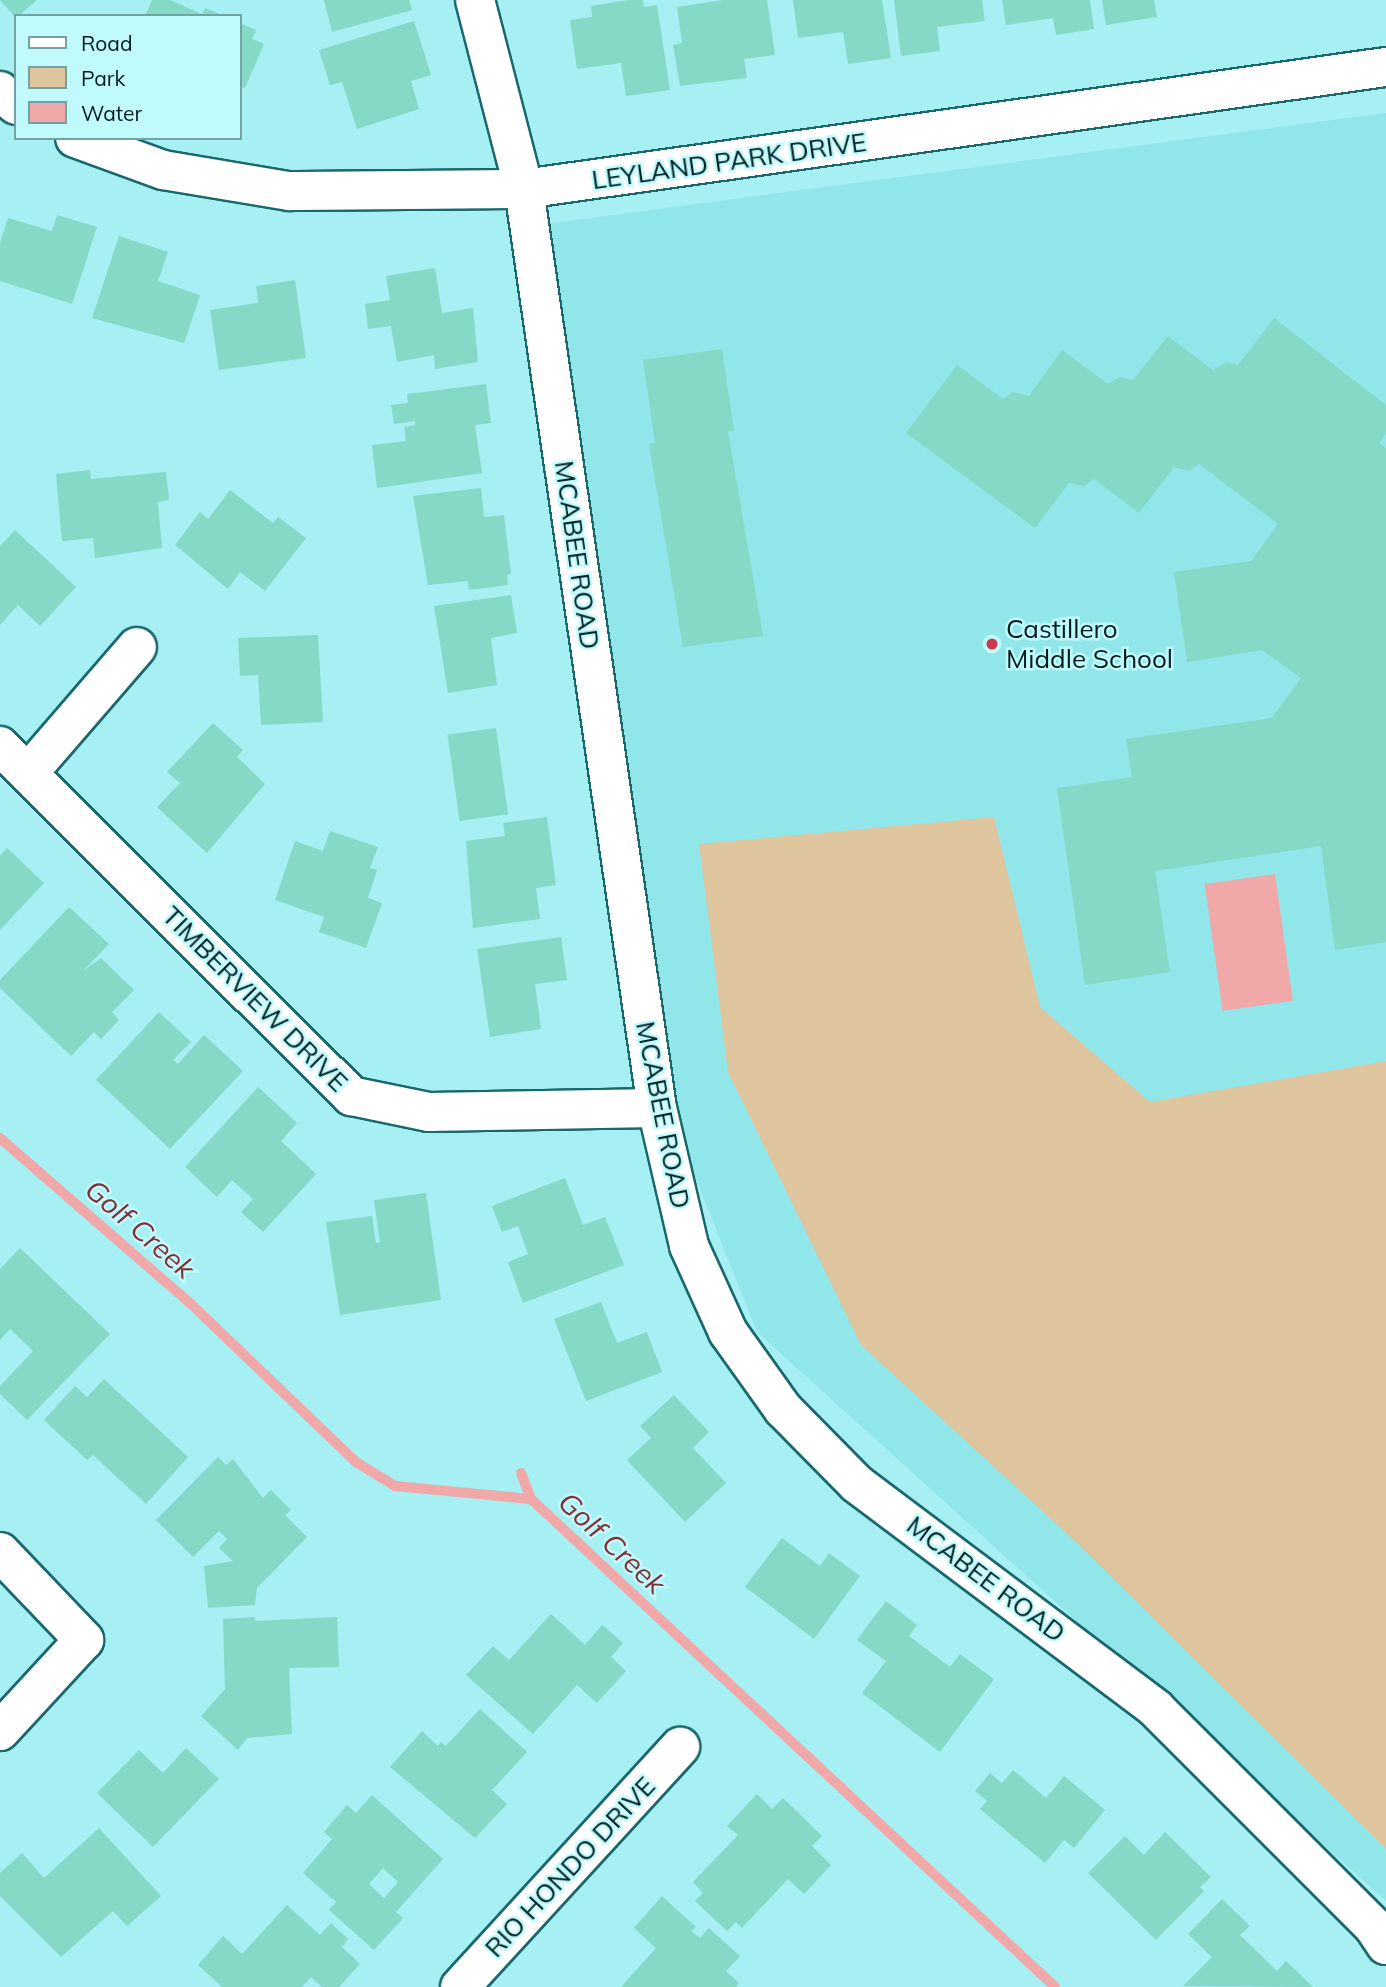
<!DOCTYPE html>
<html>
<head>
<meta charset="utf-8">
<style>
	body { margin:0 }
	#map { position:relative; width:1386px; height:1987px; overflow:hidden; background:#a6eff3; font-family:Mulish,sans-serif }
	div>[style] { position:absolute }
	[style*='--x'] { left:calc(var(--x)*1px); top:calc(var(--y)*1px); width:calc(var(--w)*1px); rotate:calc(var(--a)*1deg) }
	.built>* { inset:0; background:#91e6e9 }
	.green>* { inset:0; background:#dec59d }
	.water>* { inset:0; background:#f1a8a8; transform-origin:0 0 }
	.stream>* { height:10px; margin:-5px; padding:0 5px; transform-origin:5px; border-radius:5px; background:#f1a8a8 }
	.building>* { inset:0; background:#84d9c7; transform-origin:0 0 }
	.roads { filter:drop-shadow(2px 0 #19686c) drop-shadow(-2px 0 #19686c) drop-shadow(0 2px #19686c) drop-shadow(0 -2px #19686c) }
	.minor>* { height:38px; margin:-19px; padding:0 19px; transform-origin:19px; border-radius:19px; background:#fff }
	.dots>* { width:19px; height:19px; translate:-50% -50%; box-sizing:border-box; border:4px solid #c0fafc; border-radius:50% }
	span { translate:-50% -50%; white-space:nowrap; text-align:center; line-height:1.15; -webkit-text-stroke:5px #c0fafc; paint-order:stroke }
	.street-label { font-size:26px; color:#001d1e }
	.poi-label { font-size:26px; color:#001d1e }
	.left { translate:0 -50%; text-align:left }
	.water-label { font-size:28px; color:#832e34; font-style:italic }
	.legend { position:absolute; left:14px; top:14px; width:228px; height:126px; box-sizing:border-box; background:#c0fafc; border:2px solid #73a2a3; margin:0; padding:9px 12px; list-style:none; font-size:21px; color:#001d1e }
	.legend li { display:flex; align-items:center; gap:14px; height:35px }
	.legend b { width:35px; border:2px solid #73a2a3 }
</style>
</head>
<body>
<div id="map">
	<div class="built">
		<div style="clip-path:polygon(1386px 113px,1386px 1901px,757px 1332px,651px 1065px,545px 224px)"></div>
	</div>
	<div class="green">
		<div style="clip-path:polygon(994px 817px,1040px 1007px,1150px 1102px,1386px 1061px,1386px 1849px,1076px 1542px,861px 1345px,728px 1072px,699px 844px)"></div>
	</div>
	<div class="water">
		<div style="left:1275px;top:874px;width:128px;height:71px;rotate:82deg"></div>
	</div>
	<div class="stream">
		<div style="--x:0;--y:1138;--w:252;--a:41"></div>
		<div style="--x:190;--y:1303;--w:230;--a:43.8"></div>
		<div style="--x:356;--y:1462;--w:46;--a:31.6"></div>
		<div style="--x:395;--y:1486;--w:137;--a:5.5"></div>
		<div style="--x:531;--y:1499;--w:716;--a:42.96"></div>
		<div style="--x:521;--y:1473;--w:28;--a:69"></div>
	</div>
	<div class="building">
		<div style="clip-path:polygon(0 0,37px 0,16px 18px)"></div>
		<div style="clip-path:polygon(152px 0,170px 0,202px 14px,205px 8px,224px 16px,145px 16px)"></div>
		<div style="clip-path:polygon(324px 0,409px 0,412px 10px,332px 32px)"></div>
		<div style="clip-path:polygon(629px 0,643px 0,644px 7px,657px 5px,670px 90px,626px 96px,621px 63px,577px 69px,570px 20px,592px 17px,591px 6px)"></div>
		<div style="clip-path:polygon(723px 0,767px 0,775px 55px,744px 59px,747px 78px,680px 86px,673px 45px,682px 43px,677px 7px)"></div>
		<div style="clip-path:polygon(793px 0,882px 0,891px 58px,848px 64px,843px 32px,798px 38px)"></div>
		<div style="clip-path:polygon(894px 0,982px 0,985px 21px,937px 27px,940px 51px,901px 56px)"></div>
		<div style="clip-path:polygon(1002px 0,1090px 0,1094px 29px,1056px 35px,1053px 18px,1006px 25px)"></div>
		<div style="clip-path:polygon(1102px 0,1154px 0,1157px 17px,1106px 25px)"></div>
		<div style="clip-path:polygon(414px 21px,431px 75px,411px 81px,419px 109px,357px 129px,342px 82px,330px 85px,319px 50px)"></div>
		<div style="clip-path:polygon(240px 23px,256px 30px,252px 39px,264px 44px,245px 88px,240px 86px)"></div>
		<div style="clip-path:polygon(57px 215px,97px 227px,72px 304px,0 281px,0 243px,8px 218px,52px 231px)"></div>
		<div style="clip-path:polygon(119px 236px,168px 252px,158px 281px,200px 295px,184px 343px,92px 318px)"></div>
		<div style="clip-path:polygon(435px 268px,442px 313px,473px 308px,478px 362px,435px 369px,434px 355px,397px 362px,391px 326px,368px 329px,365px 304px,390px 300px,386px 276px)"></div>
		<div style="clip-path:polygon(295px 280px,306px 358px,219px 370px,210px 310px,258px 303px,256px 286px)"></div>
		<div style="clip-path:polygon(1274px 318px,1386px 405px,1386px 434px,1379px 443px,1386px 448px,1386px 942px,1335px 950px,1321px 846px,1155px 871px,1170px 972px,1085px 985px,1057px 788px,1132px 777px,1126px 739px,1272px 718px,1301px 678px,1262px 650px,1187px 662px,1174px 572px,1251px 561px,1278px 524px,1199px 464px,1189px 471px,1174px 467px,1139px 513px,1094px 479px,1084px 486px,1069px 483px,1035px 528px,906px 433px,957px 365px,1003px 399px,1013px 392px,1029px 396px,1062px 350px,1108px 384px,1120px 377px,1133px 380px,1168px 336px,1213px 370px,1226px 362px,1238px 365px)"></div>
		<div style="clip-path:polygon(722px 349px,734px 431px,728px 431px,763px 636px,683px 647px,649px 444px,655px 443px,643px 360px)"></div>
		<div style="clip-path:polygon(486px 384px,491px 423px,475px 425px,482px 473px,377px 488px,372px 445px,406px 441px,404px 427px,415px 425px,415px 421px,394px 424px,391px 405px,408px 403px,407px 394px)"></div>
		<div style="clip-path:polygon(90px 470px,91px 479px,166px 472px,169px 500px,158px 502px,162px 548px,95px 558px,93px 538px,62px 541px,56px 474px)"></div>
		<div style="clip-path:polygon(481px 488px,484px 517px,504px 515px,511px 574px,507px 575px,508px 585px,469px 590px,468px 581px,428px 585px,413px 496px)"></div>
		<div style="clip-path:polygon(230px 490px,273px 523px,278px 517px,306px 538px,265px 591px,240px 572px,228px 589px,175px 545px,200px 512px,208px 519px)"></div>
		<div style="clip-path:polygon(15px 530px,76px 587px,40px 626px,18px 605px,0 625px,0 546px)"></div>
		<div style="clip-path:polygon(511px 595px,517px 633px,491px 638px,497px 685px,448px 693px,434px 606px)"></div>
		<div style="clip-path:polygon(318px 635px,323px 722px,261px 725px,258px 675px,240px 676px,238px 638px)"></div>
		<div style="clip-path:polygon(213px 723px,243px 750px,237px 757px,265px 784px,207px 853px,157px 807px,180px 783px,167px 772px)"></div>
		<div style="left:496px;top:728px;width:87px;height:49px;rotate:82deg"></div>
		<div style="clip-path:polygon(547px 817px,556px 885px,536px 888px,540px 919px,473px 928px,466px 841px,505px 836px,503px 823px)"></div>
		<div style="clip-path:polygon(330px 831px,378px 847px,370px 868px,377px 870px,368px 898px,382px 903px,366px 948px,319px 932px,324px 917px,275px 900px,295px 841px,323px 851px)"></div>
		<div style="clip-path:polygon(7px 848px,44px 883px,0 930px,0 856px)"></div>
		<div style="clip-path:polygon(69px 907px,109px 944px,83px 971px,101px 958px,134px 990px,112px 1012px,119px 1020px,101px 1039px,94px 1032px,71px 1056px,0 988px,0 980px)"></div>
		<div style="clip-path:polygon(561px 937px,567px 980px,535px 984px,541px 1029px,490px 1037px,477px 949px)"></div>
		<div style="clip-path:polygon(159px 1012px,191px 1042px,173px 1060px,178px 1064px,204px 1035px,243px 1071px,170px 1149px,96px 1080px)"></div>
		<div style="clip-path:polygon(258px 1087px,297px 1123px,281px 1141px,316px 1174px,263px 1232px,241px 1212px,253px 1199px,232px 1180px,217px 1197px,185px 1167px)"></div>
		<div style="clip-path:polygon(565px 1178px,583px 1225px,605px 1217px,624px 1265px,523px 1303px,508px 1262px,528px 1254px,518px 1226px,502px 1232px,492px 1206px)"></div>
		<div style="clip-path:polygon(426px 1193px,441px 1300px,340px 1315px,326px 1222px,372px 1216px,376px 1243px,380px 1242px,374px 1200px)"></div>
		<div style="clip-path:polygon(20px 1248px,110px 1334px,27px 1420px,0 1394px,0 1386px,33px 1351px,10px 1329px,0 1340px,0 1269px)"></div>
		<div style="clip-path:polygon(601px 1302px,617px 1343px,647px 1332px,662px 1372px,586px 1401px,554px 1319px)"></div>
		<div style="clip-path:polygon(104px 1379px,188px 1457px,146px 1504px,93px 1455px,87px 1460px,44px 1420px,75px 1386px,87px 1397px)"></div>
		<div style="clip-path:polygon(674px 1395px,709px 1432px,693px 1448px,726px 1483px,685px 1522px,627px 1460px,651px 1438px,640px 1426px)"></div>
		<div style="clip-path:polygon(218px 1457px,226px 1465px,233px 1459px,263px 1498px,271px 1490px,291px 1510px,285px 1515px,307px 1537px,257px 1588px,255px 1605px,208px 1608px,204px 1566px,233px 1561px,219px 1548px,227px 1539px,219px 1531px,193px 1557px,156px 1520px)"></div>
		<div style="clip-path:polygon(782px 1538px,820px 1566px,829px 1553px,860px 1576px,814px 1639px,745px 1587px)"></div>
		<div style="clip-path:polygon(886px 1601px,917px 1625px,909px 1636px,950px 1667px,960px 1654px,994px 1679px,940px 1752px,862px 1693px,886px 1661px,857px 1640px)"></div>
		<div style="clip-path:polygon(551px 1614px,585px 1645px,602px 1625px,623px 1643px,611px 1657px,626px 1671px,597px 1703px,577px 1685px,533px 1734px,466px 1675px,493px 1646px,509px 1660px)"></div>
		<div style="clip-path:polygon(255px 1617px,255px 1621px,337px 1617px,339px 1667px,289px 1668px,292px 1734px,247px 1738px,238px 1750px,201px 1716px,225px 1689px,223px 1619px)"></div>
		<div style="clip-path:polygon(480px 1709px,527px 1752px,492px 1790px,507px 1804px,475px 1838px,390px 1767px,422px 1731px,438px 1746px,441px 1742px,446px 1746px)"></div>
		<div style="clip-path:polygon(186px 1748px,219px 1779px,153px 1847px,97px 1793px,139px 1750px,163px 1773px)"></div>
		<div style="clip-path:polygon(1013px 1770px,1046px 1798px,1064px 1776px,1105px 1810px,1074px 1848px,1064px 1840px,1045px 1863px,980px 1809px,987px 1801px,975px 1791px,990px 1773px,1002px 1783px)"></div>
		<div style="clip-path:polygon(757px 1794px,772px 1809px,783px 1798px,822px 1836px,812px 1846px,831px 1865px,804px 1894px,788px 1879px,742px 1928px,736px 1922px,727px 1931px,695px 1901px,703px 1893px,693px 1882px,738px 1835px,727px 1826px)"></div>
		<div style="clip-path:polygon(evenodd,372px 1795px,443px 1859px,396px 1912px,403px 1918px,374px 1950px,329px 1910px,336px 1902px,303px 1873px,332px 1839px,324px 1832px,347px 1805px,356px 1813px,372px 1795px,383px 1868px,398px 1882px,384px 1898px,369px 1884px,383px 1868px)"></div>
		<div style="clip-path:polygon(99px 1828px,161px 1896px,127px 1926px,113px 1911px,61px 1957px,0 1896px,0 1873px,22px 1853px,44px 1878px)"></div>
		<div style="clip-path:polygon(1165px 1832px,1211px 1877px,1200px 1887px,1204px 1891px,1156px 1940px,1088px 1873px,1125px 1836px,1144px 1855px)"></div>
		<div style="clip-path:polygon(662px 1896px,696px 1927px,691px 1931px,700px 1938px,709px 1928px,740px 1956px,726px 1971px,739px 1983px,736px 1987px,621px 1987px,656px 1948px,634px 1928px)"></div>
		<div style="clip-path:polygon(1222px 1899px,1250px 1926px,1240px 1935px,1277px 1971px,1286px 1961px,1313px 1987px,1183px 1986px,1212px 1957px,1188px 1934px)"></div>
		<div style="clip-path:polygon(287px 1905px,320px 1935px,331px 1923px,348px 1939px,342px 1947px,360px 1964px,339px 1987px,322px 1987px,311px 1977px,302px 1987px,222px 1987px,198px 1965px,223px 1936px,242px 1954px)"></div>
	</div>
	<div class="roads">
		<div class="minor">
			<div style="--x:475;--y:0;--w:195;--a:75.5"></div>
			<div style="--x:524;--y:189;--w:929;--a:81.77"></div>
			<div style="--x:657;--y:1108;--w:142;--a:76.9"></div>
			<div style="--x:689;--y:1246;--w:94;--a:65.6"></div>
			<div style="--x:728;--y:1332;--w:95;--a:54.5"></div>
			<div style="--x:783;--y:1409;--w:105;--a:45.4"></div>
			<div style="--x:857;--y:1484;--w:373;--a:36.9"></div>
			<div style="--x:1155;--y:1708;--w:308;--a:45"></div>
			<div style="--x:1373;--y:1926;--w:23;--a:56"></div>
			<div style="--x:0;--y:91;--w:21;--a:41"></div>
			<div style="--x:75;--y:138;--w:94;--a:20"></div>
			<div style="--x:163;--y:170;--w:128;--a:9.5"></div>
			<div style="--x:289;--y:191;--w:235;--a:-0.5"></div>
			<div style="--x:524;--y:189;--w:871;--a:-8.06"></div>
			<div style="--x:0;--y:746;--w:496;--a:44.9"></div>
			<div style="--x:351;--y:1096;--w:80;--a:11.6"></div>
			<div style="--x:429;--y:1112;--w:228;--a:-1"></div>
			<div style="--x:29;--y:772;--w:165;--a:-49.2"></div>
			<div style="--x:0;--y:1552;--w:122;--a:46.3"></div>
			<div style="--x:84;--y:1640;--w:124;--a:132.7"></div>
			<div style="--x:460;--y:1987;--w:326;--a:-47.5"></div>
		</div>
	</div>
	<div class="dots">
		<div style="left:992px;top:644px;background:#cb3b4a"></div>
	</div>
	<div class="street-label">
		<span style="left:729px;top:161px;rotate:-8deg">LEYLAND PARK DRIVE</span>
		<span style="left:577px;top:555px;rotate:82deg">MCABEE ROAD</span>
		<span style="left:255px;top:999px;rotate:45deg">TIMBERVIEW DRIVE</span>
		<span style="left:663px;top:1115px;rotate:79deg">MCABEE ROAD</span>
		<span style="left:986px;top:1579px;rotate:37deg">MCABEE ROAD</span>
		<span style="left:570px;top:1867px;rotate:-47deg">RIO HONDO DRIVE</span>
	</div>
	<div class="poi-label">
		<span class="left" style="left:1006px;top:644px">Castillero<br>Middle School</span>
	</div>
	<div class="water-label">
		<span style="left:140px;top:1229px;rotate:41deg">Golf Creek</span>
		<span style="left:612px;top:1543px;rotate:43deg">Golf Creek</span>
	</div>
	<ul class="legend">
	<li><b style="height:9px;background:#fff"></b>Road</li>
	<li><b style="height:19px;background:#dec59d"></b>Park</li>
	<li><b style="height:19px;background:#f1a8a8"></b>Water</li>
	</ul>
</div>
</body>
</html>
